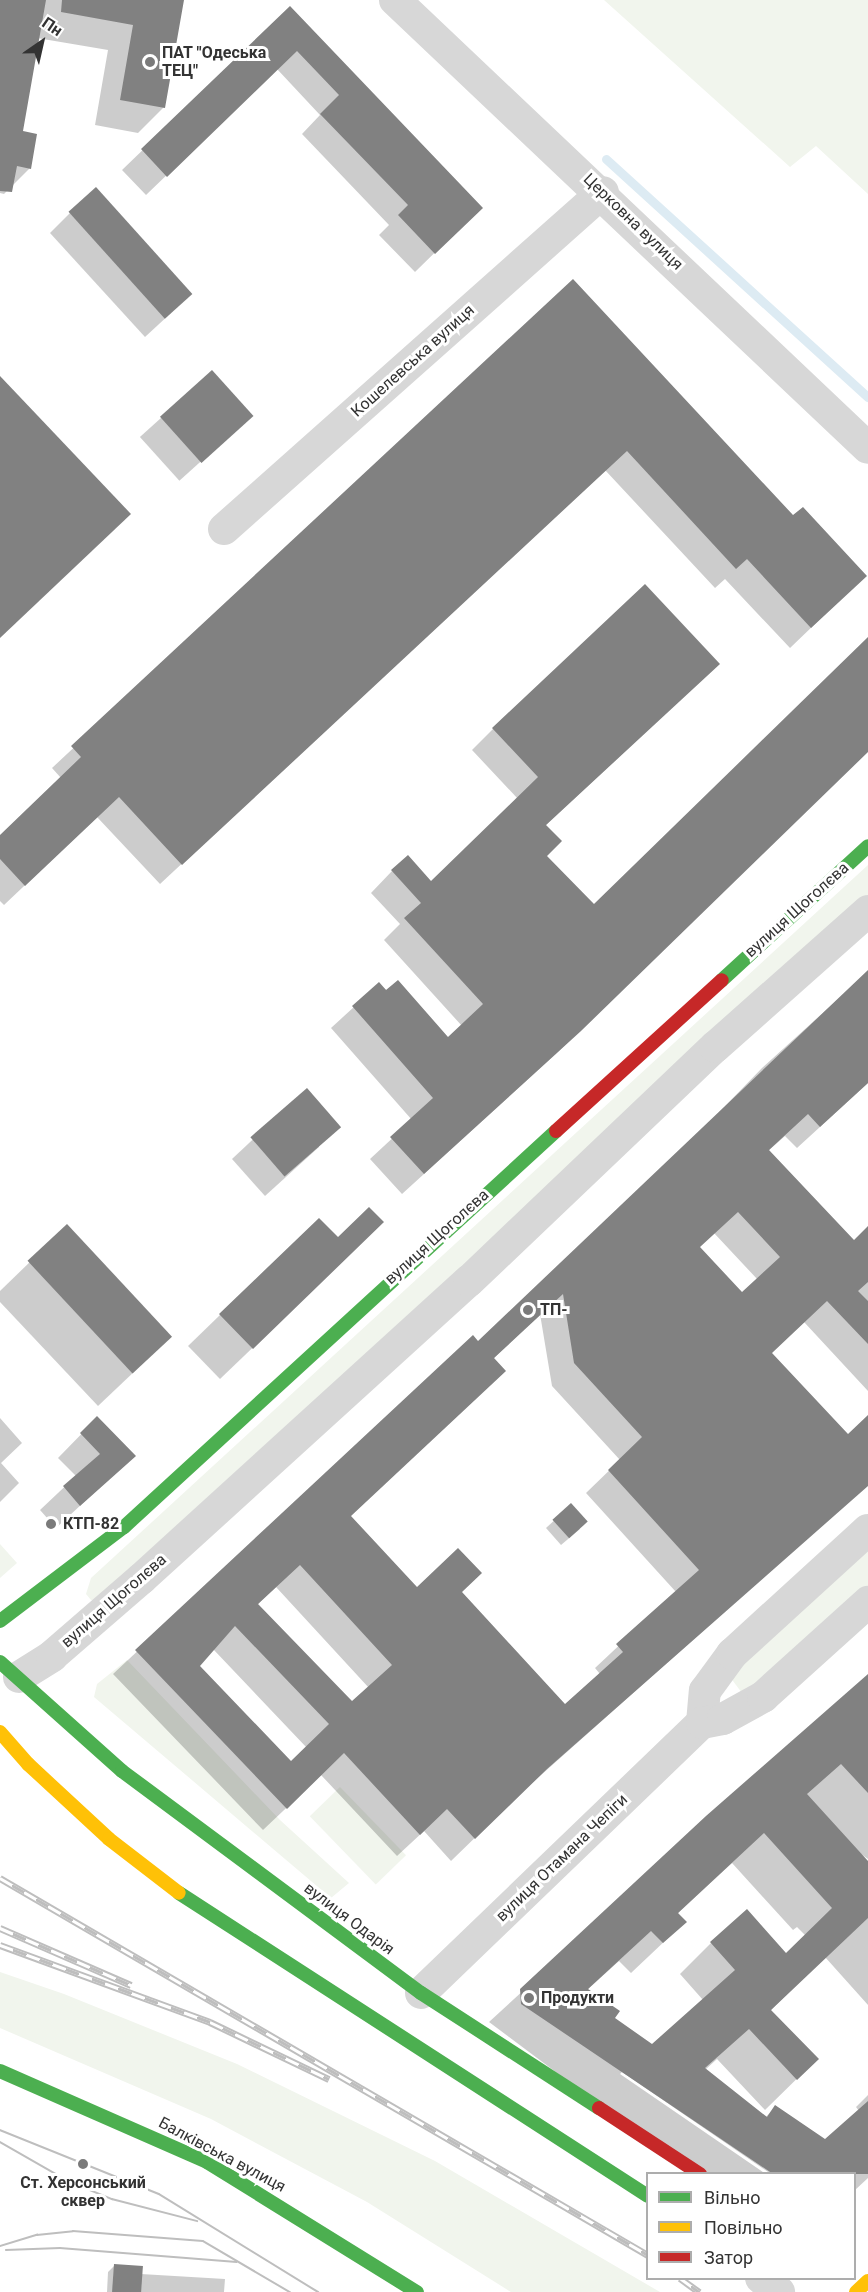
<!DOCTYPE html>
<html>
<head>
<meta charset="utf-8">
<style>
	body { margin:0 }
	#map { position:relative; width:868px; height:2292px; overflow:hidden; background:#fff; font-family:Roboto,sans-serif }
	div>[style] { position:absolute }
	[style*='--x'] { left:calc(var(--x)*1px); top:calc(var(--y)*1px); width:calc(var(--w)*1px); rotate:calc(var(--a)*1deg) }
	.green>* { inset:0; background:#f1f5ed; transform-origin:0 0 }
	.shadow>* { inset:0; background:#0003; transform-origin:0 0 }
	.stream>* { height:9px; margin:-4.5px; padding:0 4.5px; transform-origin:4.5px; border-radius:4.5px; background:#ddebf3 }
	.building>* { inset:0; background:#818181; transform-origin:0 0 }
	.street>* { height:32px; margin:-16px; padding:0 16px; transform-origin:16px; border-radius:16px; background:#d7d7d7 }
	.fast>* { height:14px; margin:-7px; padding:0 7px; transform-origin:7px; border-radius:7px; background:#4caf50 }
	.slow>* { height:14px; margin:-7px; padding:0 7px; transform-origin:7px; border-radius:7px; background:#ffc107 }
	.jam>* { height:14px; margin:-7px; padding:0 7px; transform-origin:7px; border-radius:7px; background:#c62828 }
	.tram>* { height:1.5px; margin:-0.75px; padding:0 0.75px; transform-origin:0.75px; border-radius:0.75px; background:#bebebe }
	.rail>* { height:7px; margin-top:-3.5px; transform-origin:0; background:repeating-linear-gradient(90deg,#fff 0 14px,#bebebe 0 28px); box-sizing:border-box; border-block:2px solid #bebebe }
	.dots>* { width:16px; height:16px; translate:-50% -50%; box-sizing:border-box; border:3px solid #fff; border-radius:50% }
	span { translate:-50% -50%; white-space:nowrap; text-align:center; line-height:1.15; -webkit-text-stroke:6px #fff; paint-order:stroke }
	.poi-label { font-size:16px; color:#333; font-weight:700 }
	.left { translate:0 -50%; text-align:left }
	.street-label { font-size:16px; color:#333 }
	.legend { position:absolute; left:646px; top:2172px; width:210px; height:108px; box-sizing:border-box; background:#fff; border:2px solid #adadad; margin:0; padding:8px 10px; list-style:none; font-size:18px; color:#333 }
	.legend li { display:flex; align-items:center; gap:12px; height:30px }
	.legend b { width:30px; border:2px solid #adadad }
	.north { position:absolute; left:12px; top:12px; width:60px; height:60px; -webkit-text-stroke:4px #fff; paint-order:stroke; rotate:34deg; font-size:16px; font-weight:700; line-height:24px; text-align:center; color:#333 }
	.north::after { content:''; display:block; margin:auto; width:21px; height:27px; background:#333; clip-path:polygon(50% 0,100% 100%,50% 72%,0 100%) }
</style>
</head>
<body>
<div id="map">
	<div class="green">
		<div style="clip-path:polygon(604px 0,868px 0,868px 194px,816px 146px,790px 167px)"></div>
		<div style="clip-path:polygon(868px 865px,868px 900px,100px 1601px,91px 1600px,86px 1594px,91px 1578px)"></div>
		<div style="clip-path:polygon(868px 1541px,868px 1586px,782px 1666px,742px 1693px,730px 1677px)"></div>
		<div style="clip-path:polygon(0 1544px,17px 1563px,0 1578px)"></div>
		<div style="clip-path:polygon(127px 1660px,280px 1820px,349px 1883px,331px 1898px,94px 1697px,97px 1684px)"></div>
		<div style="left:340px;top:1787px;width:95px;height:42px;rotate:46deg"></div>
		<div style="clip-path:polygon(0 1972px,64px 1994px,237px 2064px,435px 2161px,660px 2292px,511px 2292px,367px 2202px,211px 2119px,0 2028px)"></div>
	</div>
	<div class="shadow">
		<div style="clip-path:polygon(0 0,183px 0,164px 107px,138px 133px,95px 125px,108px 50px,37px 38px,21px 133px,30px 168px,4px 194px,0 193px)"></div>
		<div style="clip-path:polygon(290px 8px,461px 227px,415px 272px,379px 235px,389px 225px,302px 134px,320px 115px,277px 69px,146px 195px,122px 170px)"></div>
		<div style="clip-path:polygon(70px 213px,171px 313px,145px 337px,50px 233px)"></div>
		<div style="clip-path:polygon(573px 281px,793px 518px,865px 576px,790px 648px,725px 579px,715px 588px,605px 470px,160px 884px,97px 817px,4px 905px,0 901px,0 837px,61px 778px,52px 768px)"></div>
		<div style="left:212px;top:372px;width:59px;height:97px;rotate:48deg"></div>
		<div style="clip-path:polygon(868px 639px,868px 750px,558px 1052px,402px 1194px,370px 1159px,412px 1120px,331px 1028px,379px 984px,447px 1039px,462px 1026px,384px 940px,400px 924px,371px 893px,392px 871px,431px 883px,518px 799px,472px 750px,493px 729px,696px 685px,545px 826px,545px 856px,594px 906px)"></div>
		<div style="clip-path:polygon(evenodd,868px 972px,868px 1083px,797px 1148px,785px 1136px,768px 1151px,853px 1242px,868px 1229px,868px 1391px,804px 1322px,771px 1353px,848px 1436px,868px 1417px,868px 1484px,522px 1792px,451px 1861px,424px 1831px,397px 1856px,321px 1775px,263px 1830px,113px 1674px,473px 1337px,478px 1343px,701px 1131px,762px 1068px,868px 972px,714px 1233px,758px 1280px,742px 1295px,698px 1248px,714px 1233px,868px 972px,540px 1314px,552px 1386px,620px 1460px,586px 1493px,676px 1592px,595px 1668px,600px 1674px,565px 1706px,461px 1592px,417px 1589px,350px 1516px,493px 1359px,540px 1314px,868px 972px,276px 1587px,369px 1688px,352px 1703px,257px 1605px,276px 1587px,868px 972px,213px 1649px,307px 1748px,291px 1763px,198px 1666px,213px 1649px)"></div>
		<div style="clip-path:polygon(306px 1090px,319px 1147px,265px 1196px,232px 1159px)"></div>
		<div style="clip-path:polygon(67px 1226px,136px 1370px,98px 1406px,0 1302px,0 1291px)"></div>
		<div style="clip-path:polygon(350px 1254px,220px 1379px,188px 1346px,220px 1315px)"></div>
		<div style="clip-path:polygon(0 1418px,22px 1443px,1px 1463px,19px 1483px,0 1502px)"></div>
		<div style="clip-path:polygon(97px 1418px,134px 1456px,56px 1528px,40px 1510px,76px 1476px,58px 1458px)"></div>
		<div style="clip-path:polygon(571px 1505px,580px 1529px,561px 1545px,546px 1528px)"></div>
		<div style="clip-path:polygon(evenodd,868px 1675px,868px 1859px,857px 1851px,868px 1864px,868px 2005px,825px 1957px,770px 2011px,817px 2059px,765px 2110px,717px 2059px,705px 2070px,765px 2118px,775px 2107px,825px 2141px,859px 2111px,856px 2107px,868px 2095px,868px 2178px,854px 2191px,854px 2174px,771px 2174px,622px 2072px,620px 2074px,766px 2174px,692px 2174px,489px 2022px,868px 1675px,732px 1863px,793px 1930px,797px 1927px,806px 1936px,786px 1955px,711px 1943px,680px 1974px,703px 2000px,652px 2046px,613px 2018px,587px 1990px,619px 1961px,631px 1973px,685px 1922px,677px 1914px,732px 1863px)"></div>
		<div style="clip-path:polygon(114px 2266px,141px 2274px,225px 2279px,224px 2292px,107px 2292px,108px 2272px)"></div>
	</div>
	<div class="stream">
		<div style="--x:606;--y:159;--w:354;--a:42.3"></div>
	</div>
	<div class="building">
		<div style="clip-path:polygon(0 0,46px 0,23px 131px,37px 134px,31px 169px,17px 166px,12px 192px,0 191px)"></div>
		<div style="clip-path:polygon(62px 0,184px 0,165px 108px,120px 100px,133px 25px,61px 12px)"></div>
		<div style="clip-path:polygon(290px 6px,483px 208px,435px 254px,398px 215px,408px 205px,320px 114px,339px 95px,297px 51px,167px 177px,141px 149px)"></div>
		<div style="left:96px;top:187px;width:144px;height:37px;rotate:48deg"></div>
		<div style="clip-path:polygon(573px 279px,793px 515px,803px 507px,867px 576px,811px 628px,747px 559px,736px 569px,627px 451px,182px 865px,119px 797px,25px 886px,0 859px,0 835px,81px 757px,71px 746px)"></div>
		<div style="left:212px;top:370px;width:62px;height:70px;rotate:48deg"></div>
		<div style="clip-path:polygon(0 376px,131px 514px,0 638px)"></div>
		<div style="clip-path:polygon(645px 584px,720px 664px,546px 825px,562px 841px,547px 856px,594px 904px,868px 637px,868px 752px,581px 1031px,424px 1174px,390px 1137px,433px 1098px,352px 1006px,379px 982px,386px 990px,398px 980px,448px 1037px,483px 1004px,404px 918px,421px 903px,391px 870px,408px 855px,431px 881px,538px 777px,492px 728px)"></div>
		<div style="clip-path:polygon(evenodd,868px 970px,868px 1083px,820px 1127px,808px 1114px,769px 1150px,854px 1240px,868px 1226px,868px 1282px,858px 1291px,868px 1301px,868px 1344px,827px 1301px,772px 1353px,848px 1434px,868px 1415px,868px 1486px,547px 1769px,475px 1839px,447px 1809px,420px 1835px,344px 1753px,287px 1809px,135px 1650px,473px 1335px,478px 1341px,868px 970px,738px 1212px,780px 1257px,742px 1292px,700px 1247px,738px 1212px,868px 970px,563px 1294px,574px 1363px,642px 1437px,608px 1470px,699px 1570px,616px 1644px,623px 1652px,565px 1704px,462px 1592px,482px 1573px,458px 1548px,417px 1587px,351px 1516px,506px 1371px,494px 1358px,563px 1294px,868px 970px,300px 1565px,392px 1665px,352px 1701px,258px 1604px,300px 1565px,868px 970px,235px 1626px,329px 1724px,291px 1761px,200px 1666px,235px 1626px)"></div>
		<div style="left:307px;top:1088px;width:52px;height:75px;rotate:49deg"></div>
		<div style="clip-path:polygon(369px 1207px,384px 1222px,253px 1349px,219px 1314px,319px 1218px,338px 1237px)"></div>
		<div style="left:67px;top:1224px;width:154px;height:54px;rotate:47deg"></div>
		<div style="clip-path:polygon(97px 1416px,136px 1456px,80px 1506px,63px 1486px,100px 1454px,80px 1433px)"></div>
		<div style="left:571px;top:1503px;width:25px;height:25px;rotate:48deg"></div>
		<div style="clip-path:polygon(evenodd,868px 1674px,868px 1793px,841px 1764px,807px 1794px,868px 1861px,868px 1918px,771px 2010px,819px 2059px,797px 2080px,749px 2029px,705px 2068px,767px 2117px,775px 2105px,825px 2139px,868px 2101px,868px 2174px,773px 2174px,521px 2004px,520px 1989px,706px 1816px,868px 1674px,764px 1833px,832px 1908px,786px 1953px,747px 1909px,710px 1942px,735px 1970px,652px 2044px,615px 2018px,620px 2011px,588px 1989px,651px 1931px,663px 1943px,687px 1922px,678px 1913px,764px 1833px)"></div>
		<div style="left:114px;top:2264px;width:29px;height:28px;rotate:4deg"></div>
	</div>
	<div class="street">
		<div style="--x:395;--y:0;--w:651;--a:43.45"></div>
		<div style="--x:224;--y:529;--w:507;--a:-41.64"></div>
		<div style="--x:19;--y:1677;--w:39;--a:-32"></div>
		<div style="--x:52;--y:1656;--w:118;--a:-40.9"></div>
		<div style="--x:141;--y:1579;--w:443;--a:-42.3"></div>
		<div style="--x:469;--y:1281;--w:340;--a:-43.6"></div>
		<div style="--x:715;--y:1047;--w:205;--a:-41.6"></div>
		<div style="--x:702;--y:1723;--w:32;--a:-85"></div>
		<div style="--x:705;--y:1691;--w:46;--a:-53.9"></div>
		<div style="--x:732;--y:1654;--w:184;--a:-42.4"></div>
		<div style="--x:421;--y:1993;--w:390;--a:-43.9"></div>
		<div style="--x:702;--y:1723;--w:21;--a:-11"></div>
		<div style="--x:723;--y:1719;--w:46;--a:-28.8"></div>
		<div style="--x:763;--y:1697;--w:142;--a:-42.1"></div>
		<div style="--x:761;--y:2278;--w:23;--a:38"></div>
	</div>
	<div class="fast">
		<div style="--x:722;--y:980;--w:198;--a:-42.5"></div>
		<div style="--x:0;--y:1621;--w:156;--a:-37.2"></div>
		<div style="--x:124;--y:1527;--w:586;--a:-42.51"></div>
		<div style="--x:0;--y:1662;--w:164;--a:41.8"></div>
		<div style="--x:122;--y:1771;--w:372;--a:36.6"></div>
		<div style="--x:421;--y:1993;--w:212;--a:32.9"></div>
		<div style="--x:179;--y:1893;--w:558;--a:32.86"></div>
		<div style="--x:0;--y:2071;--w:226;--a:23.7"></div>
		<div style="--x:207;--y:2162;--w:247;--a:31.8"></div>
	</div>
	<div class="slow">
		<div style="--x:0;--y:1732;--w:43;--a:48.8"></div>
		<div style="--x:28;--y:1764;--w:110;--a:42.8"></div>
		<div style="--x:109;--y:1839;--w:88;--a:37.6"></div>
		<div style="--x:856;--y:2292;--w:16;--a:-43"></div>
	</div>
	<div class="jam">
		<div style="--x:556;--y:1131;--w:224;--a:-42.3"></div>
		<div style="--x:599;--y:2108;--w:121;--a:33.2"></div>
	</div>
	<div class="tram">
		<div style="--x:0;--y:2130;--w:171;--a:21.9"></div>
		<div style="--x:159;--y:2194;--w:187;--a:31.6"></div>
		<div style="--x:0;--y:2142;--w:78;--a:29.8"></div>
		<div style="--x:68;--y:2181;--w:48;--a:22.2"></div>
		<div style="--x:112;--y:2199;--w:88;--a:14.5"></div>
		<div style="--x:0;--y:2246;--w:39;--a:-17"></div>
		<div style="--x:37;--y:2235;--w:36;--a:-6"></div>
		<div style="--x:73;--y:2231;--w:130;--a:4.4"></div>
		<div style="--x:203;--y:2241;--w:101;--a:30.4"></div>
		<div style="--x:6;--y:2250;--w:54;--a:-2.1"></div>
		<div style="--x:60;--y:2248;--w:177;--a:4.5"></div>
	</div>
	<div class="rail">
		<div style="--x:0;--y:1878;--w:750;--a:30.19"></div>
		<div style="--x:0;--y:1928;--w:143;--a:23.5"></div>
		<div style="--x:0;--y:1945;--w:224;--a:20.1"></div>
		<div style="--x:210;--y:2022;--w:132;--a:25.6"></div>
		<div style="--x:680;--y:2278;--w:24;--a:36"></div>
	</div>
	<div class="dots">
		<div style="left:150px;top:62px;background:#7a7a7a"></div>
		<div style="left:528px;top:1310px;background:#7a7a7a"></div>
		<div style="left:51px;top:1524px;background:#7a7a7a"></div>
		<div style="left:529px;top:1998px;background:#7a7a7a"></div>
		<div style="left:83px;top:2164px;background:#7a7a7a"></div>
	</div>
	<div class="poi-label">
		<span class="left" style="left:162px;top:62px">ПАТ "Одеська<br>ТЕЦ"</span>
		<span class="left" style="left:540px;top:1310px">ТП-</span>
		<span class="left" style="left:63px;top:1524px">КТП-82</span>
		<span class="left" style="left:541px;top:1998px">Продукти</span>
		<span style="left:83px;top:2192px">Ст. Херсонський<br>сквер</span>
	</div>
	<div class="street-label">
		<span style="left:633px;top:222px;rotate:44deg">Церковна вулиця</span>
		<span style="left:413px;top:361px;rotate:-42deg">Кошелевська вулиця</span>
		<span style="left:797px;top:910px;rotate:-42deg">вулиця Щоголєва</span>
		<span style="left:437px;top:1237px;rotate:-42deg">вулиця Щоголєва</span>
		<span style="left:114px;top:1601px;rotate:-41deg">вулиця Щоголєва</span>
		<span style="left:562px;top:1858px;rotate:-44deg">вулиця Отамана Чепіги</span>
		<span style="left:349px;top:1919px;rotate:37deg">вулиця Одарія</span>
		<span style="left:222px;top:2155px;rotate:28deg">Балківська вулиця</span>
	</div>
	<ul class="legend">
	<li><b style="height:8px;background:#4caf50"></b>Вільно</li>
	<li><b style="height:8px;background:#ffc107"></b>Повільно</li>
	<li><b style="height:8px;background:#c62828"></b>Затор</li>
	</ul>
	<div class="north">Пн</div>
</div>
</body>
</html>
